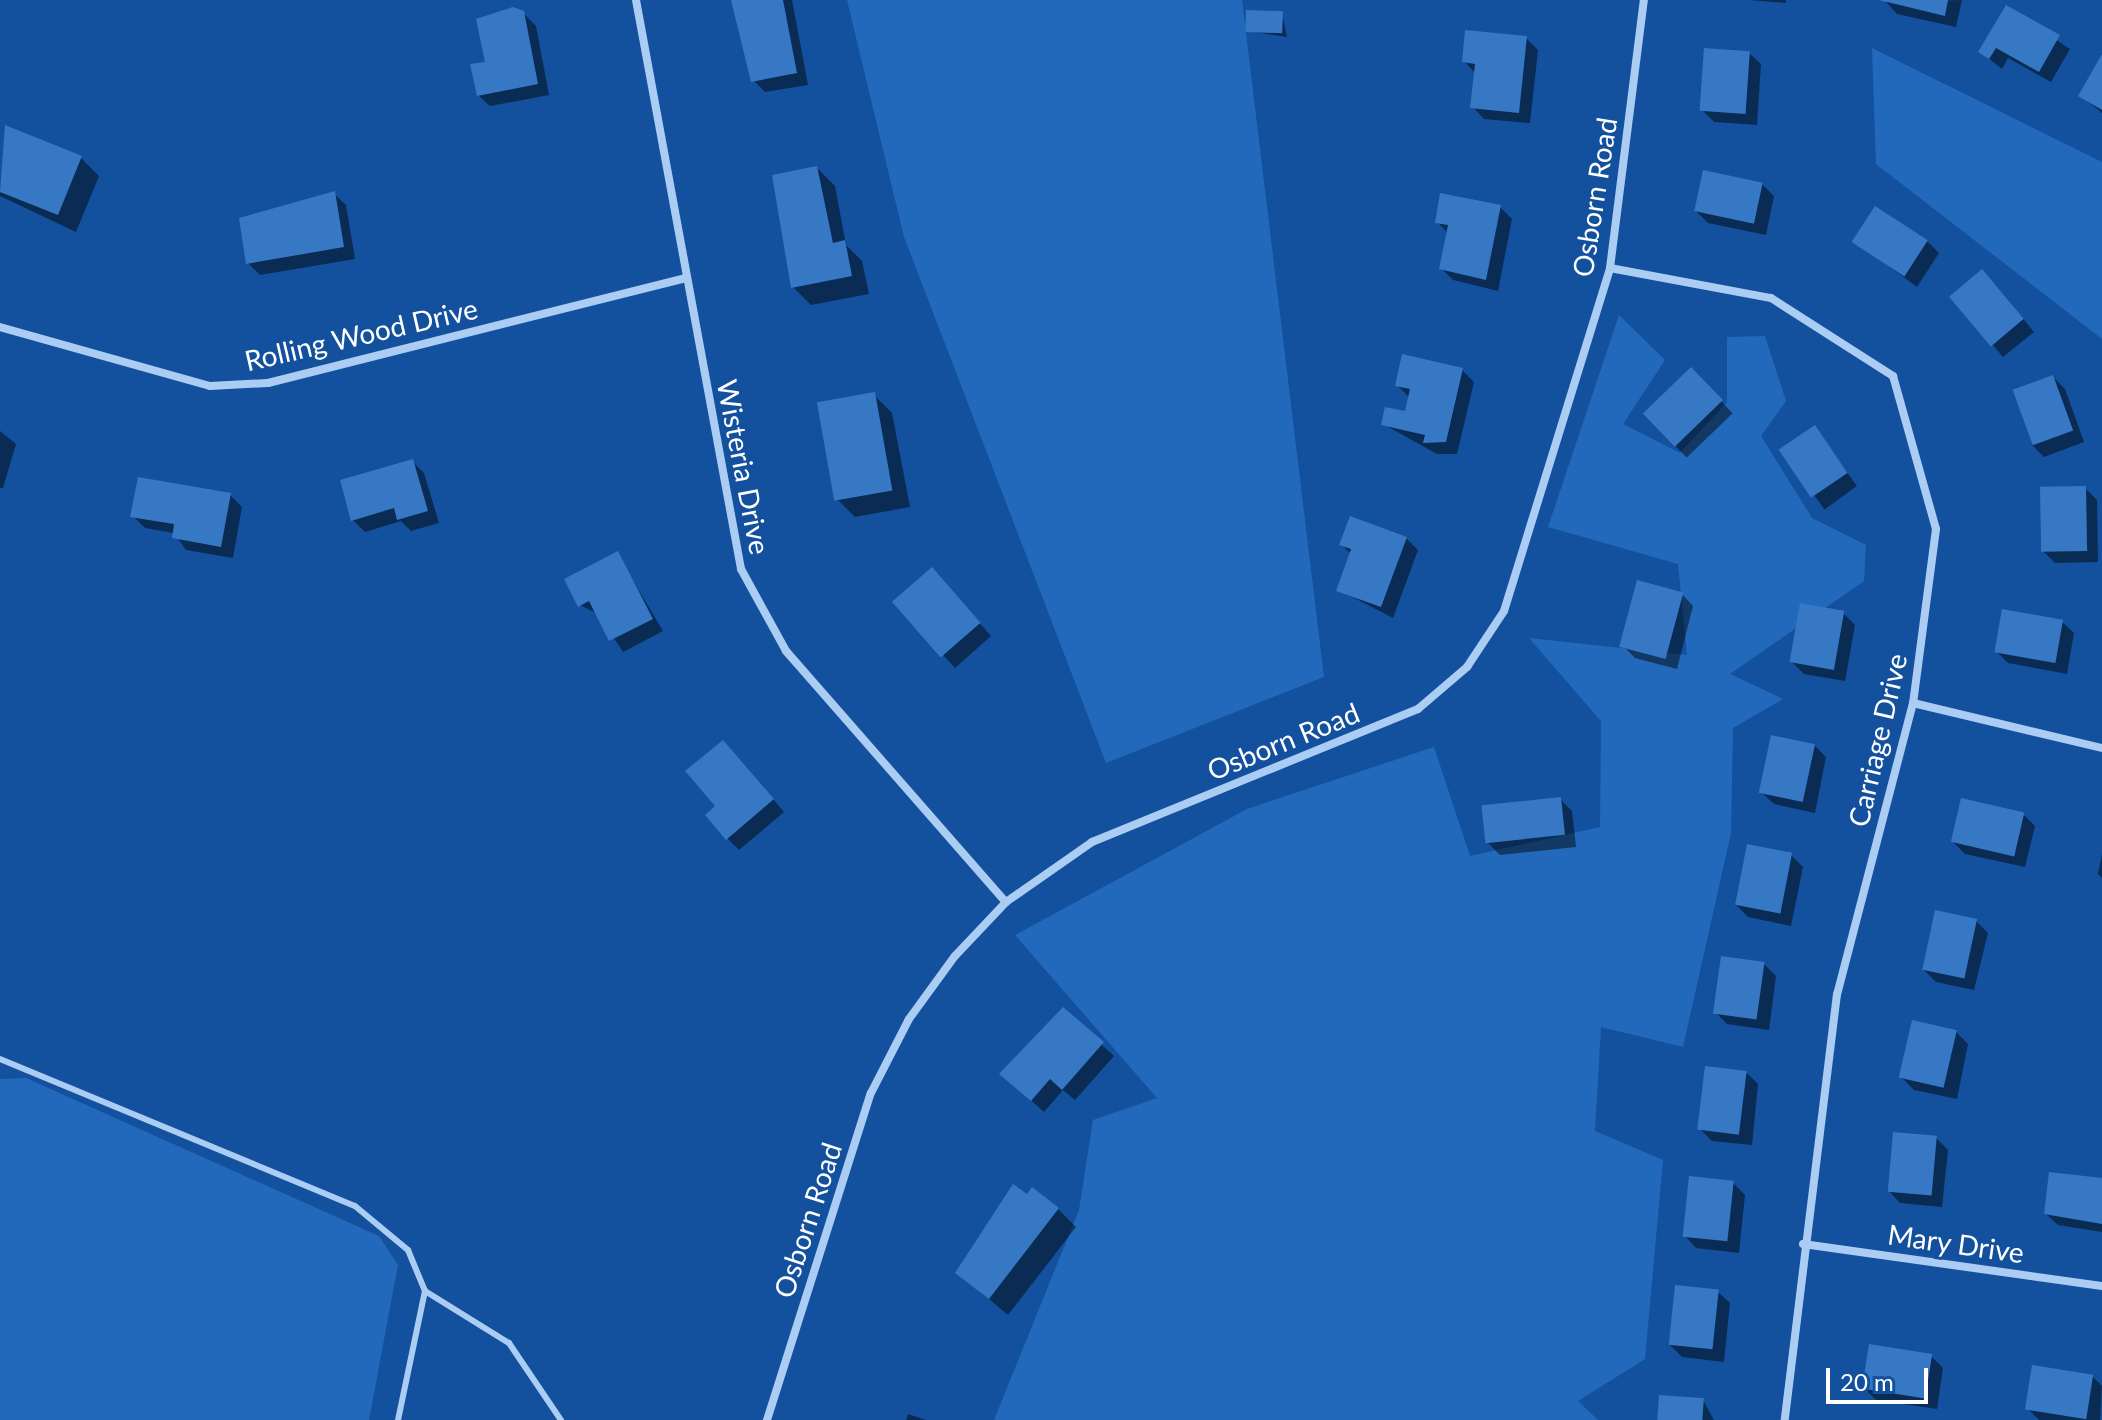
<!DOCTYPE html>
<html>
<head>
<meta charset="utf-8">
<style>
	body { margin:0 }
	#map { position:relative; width:2102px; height:1420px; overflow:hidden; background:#13519e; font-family:Lato,sans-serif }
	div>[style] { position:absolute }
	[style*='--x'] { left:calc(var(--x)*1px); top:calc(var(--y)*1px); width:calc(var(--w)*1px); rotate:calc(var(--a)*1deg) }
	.green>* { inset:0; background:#2269bc }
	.shadow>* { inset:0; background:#0007; transform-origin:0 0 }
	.building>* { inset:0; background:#3778c4; transform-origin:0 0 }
	.lane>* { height:6px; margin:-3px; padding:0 3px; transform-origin:3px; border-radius:3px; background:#abcdf4 }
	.street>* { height:8px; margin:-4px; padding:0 4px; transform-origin:4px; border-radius:4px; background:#abcdf4 }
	span { translate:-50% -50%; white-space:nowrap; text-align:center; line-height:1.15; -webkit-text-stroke:6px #13519e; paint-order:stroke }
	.street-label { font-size:28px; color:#fff }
	.scale { position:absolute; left:1826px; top:1368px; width:102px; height:36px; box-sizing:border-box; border:4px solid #fff; border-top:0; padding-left:10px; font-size:24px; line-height:28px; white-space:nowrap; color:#fff; -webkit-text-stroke:6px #13519e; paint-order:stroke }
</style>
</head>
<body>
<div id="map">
	<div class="green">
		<div style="clip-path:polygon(847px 0,1242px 0,1324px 677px,1106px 763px,904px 237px)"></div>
		<div style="clip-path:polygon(1872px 48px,2102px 162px,2102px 339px,1876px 164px)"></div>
		<div style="clip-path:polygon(1619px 315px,1665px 360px,1623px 424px,1680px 453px,1727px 402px,1727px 337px,1765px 336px,1786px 401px,1761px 436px,1812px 518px,1866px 545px,1864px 581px,1730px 674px,1783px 699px,1733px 728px,1731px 833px,1683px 1047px,1601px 1027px,1595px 1131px,1663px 1160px,1645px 1359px,1578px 1401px,1598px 1420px,994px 1420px,1079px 1210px,1093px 1120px,1157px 1098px,1015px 935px,1247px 809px,1434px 747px,1470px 856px,1600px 827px,1601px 721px,1529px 638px,1687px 655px,1678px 564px,1548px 527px)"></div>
		<div style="clip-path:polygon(26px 1078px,379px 1236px,398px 1265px,369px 1420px,0 1420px,0 1079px)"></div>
	</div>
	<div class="shadow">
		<div style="clip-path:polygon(734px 0,792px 0,808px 85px,765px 92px,753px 80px)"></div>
		<div style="clip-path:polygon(1748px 0,1786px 0,1786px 3px)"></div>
		<div style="clip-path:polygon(1962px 0,1956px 27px,1897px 14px,1886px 2px)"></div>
		<div style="clip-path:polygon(2007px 7px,2070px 49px,2051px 82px,2008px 58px,2002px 69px,1981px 52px)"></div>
		<div style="clip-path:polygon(1282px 13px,1287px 37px,1247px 31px)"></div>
		<div style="clip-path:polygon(524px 14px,536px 26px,549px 95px,490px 106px,478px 95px)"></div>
		<div style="clip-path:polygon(1526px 38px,1538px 50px,1530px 123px,1484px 119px,1473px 107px,1476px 74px,1464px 61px)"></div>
		<div style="clip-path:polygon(1749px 53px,1761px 64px,1757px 125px,1714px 122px,1702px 110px)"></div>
		<div style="clip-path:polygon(2102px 59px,2102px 113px,2081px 96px)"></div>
		<div style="clip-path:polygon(6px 128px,81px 158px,99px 176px,76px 232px,0 196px)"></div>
		<div style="clip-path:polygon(817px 168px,835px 186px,846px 245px,862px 261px,869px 294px,811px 305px,793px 287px)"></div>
		<div style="clip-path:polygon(1762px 184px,1774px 196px,1766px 235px,1708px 223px,1696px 211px)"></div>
		<div style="clip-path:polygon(334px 194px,346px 205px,355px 259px,260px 275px,248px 263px)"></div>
		<div style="clip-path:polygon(1500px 207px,1512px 219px,1498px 291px,1453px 280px,1441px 268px,1448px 233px,1437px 222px)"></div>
		<div style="clip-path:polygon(1855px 241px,1927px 241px,1939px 253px,1917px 287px)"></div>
		<div style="clip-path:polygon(1994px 283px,2034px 332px,2003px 357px,1951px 296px)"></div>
		<div style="clip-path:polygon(1462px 370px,1474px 382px,1457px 454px,1437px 454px,1383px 424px,1406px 414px,1410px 398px,1397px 385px)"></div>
		<div style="left:1691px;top:370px;width:60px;height:64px;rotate:46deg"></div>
		<div style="clip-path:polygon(2053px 377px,2065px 389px,2084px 442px,2044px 457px,2032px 445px)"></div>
		<div style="clip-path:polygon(874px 395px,892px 413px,910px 507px,855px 517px,837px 499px)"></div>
		<div style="left:1814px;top:427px;width:73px;height:40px;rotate:54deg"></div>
		<div style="clip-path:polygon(0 431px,16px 444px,3px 488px,0 488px)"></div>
		<div style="clip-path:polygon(412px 461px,424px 473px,439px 523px,411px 531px,401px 521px,365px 532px,353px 520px)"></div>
		<div style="clip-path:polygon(2085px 488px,2097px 500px,2098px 562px,2055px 563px,2043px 551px)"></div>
		<div style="clip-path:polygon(230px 495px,242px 507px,233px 558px,186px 550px,174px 533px,145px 528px,133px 516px)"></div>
		<div style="clip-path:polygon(1406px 538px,1418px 550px,1393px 618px,1339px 590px,1352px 555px,1341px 544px)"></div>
		<div style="clip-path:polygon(617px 554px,663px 631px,623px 652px,598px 614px,580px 605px)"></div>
		<div style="clip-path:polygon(944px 582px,991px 636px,955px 668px,895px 602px)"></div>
		<div style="clip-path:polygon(1682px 594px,1693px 606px,1677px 669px,1635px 658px,1623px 646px)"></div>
		<div style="clip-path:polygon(1843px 613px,1855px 625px,1845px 681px,1804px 674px,1792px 662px)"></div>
		<div style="clip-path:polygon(2062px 622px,2074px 633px,2067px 674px,2008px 663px,1996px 651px)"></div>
		<div style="clip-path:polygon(1814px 745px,1826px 757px,1815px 813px,1774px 804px,1762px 793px)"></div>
		<div style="clip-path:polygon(735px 754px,784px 812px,739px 850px,727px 838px)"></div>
		<div style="clip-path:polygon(1560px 799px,1572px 811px,1576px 847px,1500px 855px,1488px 843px)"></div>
		<div style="clip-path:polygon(2023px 814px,2035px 826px,2025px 867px,1965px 854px,1953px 842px)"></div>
		<div style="clip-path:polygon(2102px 854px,2102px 878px,2098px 874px)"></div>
		<div style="clip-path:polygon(1791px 855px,1803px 867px,1791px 926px,1748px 917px,1736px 905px)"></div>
		<div style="clip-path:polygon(1976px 921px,1988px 933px,1974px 990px,1936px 982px,1924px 970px)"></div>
		<div style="clip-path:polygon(1764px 964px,1776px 976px,1769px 1030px,1727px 1024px,1715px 1012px)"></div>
		<div style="clip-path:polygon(1063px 1010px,1114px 1056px,1075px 1100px,1063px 1090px,1044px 1112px,1014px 1085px)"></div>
		<div style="clip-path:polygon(1956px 1032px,1968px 1044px,1957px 1099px,1914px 1090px,1902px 1078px)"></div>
		<div style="clip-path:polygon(1747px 1073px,1758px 1084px,1752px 1145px,1712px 1141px,1700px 1129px)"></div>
		<div style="clip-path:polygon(1936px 1138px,1948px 1150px,1942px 1207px,1900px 1203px,1889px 1191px)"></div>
		<div style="clip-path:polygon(2102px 1180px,2102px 1232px,2058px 1225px,2046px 1214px)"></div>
		<div style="clip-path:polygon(1733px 1183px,1745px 1195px,1739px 1253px,1696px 1248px,1685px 1236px)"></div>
		<div style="clip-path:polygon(1027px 1197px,1058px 1209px,1076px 1227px,1008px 1315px,958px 1273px)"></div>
		<div style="clip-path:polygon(1718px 1292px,1730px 1303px,1724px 1362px,1682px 1357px,1670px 1345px)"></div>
		<div style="clip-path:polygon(1931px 1356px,1943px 1368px,1937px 1409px,1876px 1400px,1864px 1388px)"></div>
		<div style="clip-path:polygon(2092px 1376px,2102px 1386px,2100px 1420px,2039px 1420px,2027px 1408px)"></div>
		<div style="clip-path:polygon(1703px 1400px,1714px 1420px,1659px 1420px)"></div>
		<div style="clip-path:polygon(908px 1414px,926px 1420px,906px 1420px)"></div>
	</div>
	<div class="building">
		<div style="clip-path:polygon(731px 0,783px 0,797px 73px,751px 82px)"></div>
		<div style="clip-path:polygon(1879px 0,1948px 0,1945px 16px)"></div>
		<div style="clip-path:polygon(2006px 5px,2060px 35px,2039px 72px,1996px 48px,1989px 59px,1978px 52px)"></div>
		<div style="clip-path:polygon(513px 7px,524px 11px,538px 84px,477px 96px,470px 64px,485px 62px,476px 19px)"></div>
		<div style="left:1246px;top:10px;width:37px;height:22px;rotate:2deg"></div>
		<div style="clip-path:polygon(1465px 30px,1527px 36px,1519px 113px,1470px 108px,1475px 64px,1462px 62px)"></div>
		<div style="left:1704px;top:48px;width:46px;height:63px;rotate:4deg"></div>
		<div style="clip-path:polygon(2102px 54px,2102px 110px,2078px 96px)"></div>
		<div style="clip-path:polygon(5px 125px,82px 156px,58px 215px,0 192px)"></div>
		<div style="clip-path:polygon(817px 166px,833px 243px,845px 240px,852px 276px,791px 288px,772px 175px)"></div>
		<div style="left:1703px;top:170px;width:61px;height:42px;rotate:12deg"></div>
		<div style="clip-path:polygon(335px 191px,344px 247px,246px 264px,239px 218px)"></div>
		<div style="clip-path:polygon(1440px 193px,1501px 205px,1486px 280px,1439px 269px,1448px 225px,1435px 223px)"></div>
		<div style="left:1875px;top:206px;width:63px;height:43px;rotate:33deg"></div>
		<div style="left:1982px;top:269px;width:65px;height:43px;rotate:50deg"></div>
		<div style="clip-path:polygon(1402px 354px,1463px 368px,1446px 442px,1423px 443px,1425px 435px,1381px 425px,1385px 407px,1405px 411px,1410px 389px,1395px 386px)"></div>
		<div style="left:1691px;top:367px;width:46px;height:67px;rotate:46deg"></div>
		<div style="left:2053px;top:375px;width:59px;height:43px;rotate:70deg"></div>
		<div style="left:875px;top:392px;width:100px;height:59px;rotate:80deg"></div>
		<div style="left:1815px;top:425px;width:58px;height:44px;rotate:56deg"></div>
		<div style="clip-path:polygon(413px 459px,428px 511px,397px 520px,394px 508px,351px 521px,340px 480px)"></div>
		<div style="clip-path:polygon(138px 477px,231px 493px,221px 547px,172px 538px,174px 524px,130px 517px)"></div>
		<div style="left:2086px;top:486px;width:65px;height:46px;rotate:89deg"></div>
		<div style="clip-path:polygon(1350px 516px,1407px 537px,1381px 607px,1336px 591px,1351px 549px,1339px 545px)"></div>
		<div style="clip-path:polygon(618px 551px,653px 619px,609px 641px,589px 601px,578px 607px,564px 579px)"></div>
		<div style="left:932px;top:567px;width:74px;height:53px;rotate:49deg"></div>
		<div style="left:1637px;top:580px;width:48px;height:69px;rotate:15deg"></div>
		<div style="left:1800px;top:603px;width:45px;height:60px;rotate:10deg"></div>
		<div style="left:2002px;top:609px;width:62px;height:44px;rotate:10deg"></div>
		<div style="left:1771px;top:735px;width:45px;height:59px;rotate:12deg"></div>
		<div style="clip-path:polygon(723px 740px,774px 799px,726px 840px,705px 815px,715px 806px,685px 771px)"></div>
		<div style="left:1561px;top:797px;width:38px;height:80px;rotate:84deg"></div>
		<div style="left:1961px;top:798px;width:65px;height:45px;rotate:13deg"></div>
		<div style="left:1747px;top:844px;width:46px;height:62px;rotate:11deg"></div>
		<div style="left:1935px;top:910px;width:43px;height:61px;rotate:12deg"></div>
		<div style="left:1721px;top:956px;width:44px;height:58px;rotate:8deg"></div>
		<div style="clip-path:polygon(1063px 1007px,1104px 1042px,1062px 1090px,1050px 1079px,1031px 1101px,999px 1074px)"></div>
		<div style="left:1912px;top:1020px;width:46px;height:59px;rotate:13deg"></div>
		<div style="left:1705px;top:1066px;width:42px;height:64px;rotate:7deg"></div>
		<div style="left:1893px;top:1132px;width:44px;height:60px;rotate:5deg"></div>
		<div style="clip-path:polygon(2049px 1172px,2102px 1178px,2102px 1224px,2044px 1214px)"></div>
		<div style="left:1689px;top:1176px;width:45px;height:61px;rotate:6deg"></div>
		<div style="clip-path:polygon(1013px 1184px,1027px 1194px,1032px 1187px,1059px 1208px,989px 1299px,955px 1273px)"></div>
		<div style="left:1675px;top:1285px;width:44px;height:60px;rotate:6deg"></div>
		<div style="left:1869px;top:1344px;width:64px;height:45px;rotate:9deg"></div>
		<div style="left:2032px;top:1365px;width:62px;height:45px;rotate:9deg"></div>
		<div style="left:1659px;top:1395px;width:45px;height:25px;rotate:4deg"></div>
	</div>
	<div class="lane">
		<div style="--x:0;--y:1059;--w:384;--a:22.5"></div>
		<div style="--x:355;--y:1206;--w:69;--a:39.7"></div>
		<div style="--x:408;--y:1250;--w:44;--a:67.5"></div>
		<div style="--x:398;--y:1420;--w:132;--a:-78.2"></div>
		<div style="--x:425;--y:1291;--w:99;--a:31.8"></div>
		<div style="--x:509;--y:1343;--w:93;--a:56"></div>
	</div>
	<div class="street">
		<div style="--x:636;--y:0;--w:579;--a:79.54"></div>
		<div style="--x:741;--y:569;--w:94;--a:61.2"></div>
		<div style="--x:786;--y:651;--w:334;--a:48.8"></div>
		<div style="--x:1610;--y:268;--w:164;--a:10.6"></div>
		<div style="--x:1771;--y:298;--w:145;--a:32.6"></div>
		<div style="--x:1893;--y:376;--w:159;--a:74.3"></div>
		<div style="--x:1936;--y:529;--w:176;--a:97.5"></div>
		<div style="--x:1913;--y:703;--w:301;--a:104.6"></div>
		<div style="--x:1837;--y:994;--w:429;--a:97"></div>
		<div style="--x:0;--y:327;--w:218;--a:15.7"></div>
		<div style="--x:210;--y:386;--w:58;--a:-3"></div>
		<div style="--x:268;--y:383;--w:431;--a:-14.1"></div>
		<div style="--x:1913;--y:703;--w:194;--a:13.4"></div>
		<div style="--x:1803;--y:1244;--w:302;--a:8"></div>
		<div style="--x:767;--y:1420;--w:343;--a:-72.4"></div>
		<div style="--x:871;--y:1093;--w:83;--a:-62.8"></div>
		<div style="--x:909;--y:1019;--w:78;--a:-53.9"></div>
		<div style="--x:955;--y:956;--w:74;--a:-46.6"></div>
		<div style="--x:1006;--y:902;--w:105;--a:-34.9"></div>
		<div style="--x:1092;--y:842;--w:352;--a:-22.2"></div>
		<div style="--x:1418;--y:709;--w:65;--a:-40.6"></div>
		<div style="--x:1467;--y:667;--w:67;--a:-56.5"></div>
		<div style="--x:1504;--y:611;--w:359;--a:-72.8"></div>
		<div style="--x:1610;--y:268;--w:270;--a:-82.8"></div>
	</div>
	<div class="street-label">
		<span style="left:1594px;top:197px;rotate:-81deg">Osborn Road</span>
		<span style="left:361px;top:334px;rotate:-13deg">Rolling Wood Drive</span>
		<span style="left:744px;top:467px;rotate:79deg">Wisteria Drive</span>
		<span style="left:1877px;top:740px;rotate:-77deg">Carriage Drive</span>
		<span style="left:1283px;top:741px;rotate:-22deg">Osborn Road</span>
		<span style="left:807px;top:1220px;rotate:-72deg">Osborn Road</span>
		<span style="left:1956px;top:1243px;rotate:8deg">Mary Drive</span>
	</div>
	<div class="scale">20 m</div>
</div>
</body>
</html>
